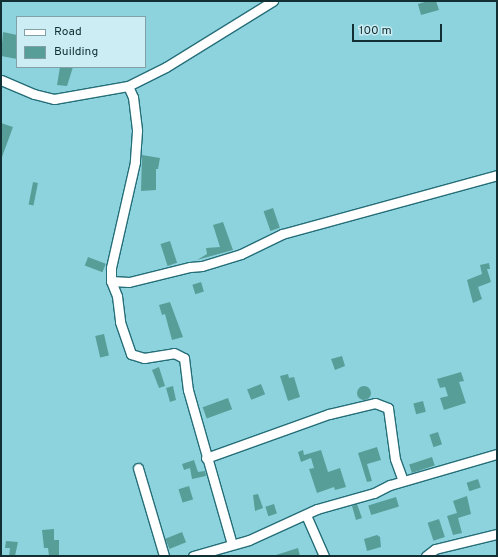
<!DOCTYPE html>
<html>
<head>
<meta charset="utf-8">
<style>
	body { margin:0 }
	#map { position:relative; width:498px; height:557px; overflow:hidden; background:#8dd3de; font-family:Overpass,sans-serif }
	div>[style] { position:absolute }
	[style*='--x'] { left:calc(var(--x)*1px); top:calc(var(--y)*1px); width:calc(var(--w)*1px); rotate:calc(var(--a)*1deg) }
	.building>* { inset:0; background:#589e98; transform-origin:0 0 }
	.round { border-radius:50% }
	.roads { filter:drop-shadow(1px 0 #256e78) drop-shadow(-1px 0 #256e78) drop-shadow(0 1px #256e78) drop-shadow(0 -1px #256e78) }
	.minor>* { height:9px; margin:-4.5px; padding:0 4.5px; transform-origin:4.5px; border-radius:4.5px; background:#fff }
	span { translate:-50% -50%; white-space:nowrap; text-align:center; line-height:1.15; -webkit-text-stroke:4px #cbedf3; paint-order:stroke }
	.frame { position:absolute; inset:0; border:2px solid #123034; pointer-events:none }
	.legend { position:absolute; left:16px; top:16px; width:130px; height:52px; box-sizing:border-box; background:#cbedf3; border:1px solid #81a1a7; margin:0; padding:5px 7px; list-style:none; font-size:12px; color:#123034 }
	.legend li { display:flex; align-items:center; gap:8px; height:20px }
	.legend b { width:20px; border:1px solid #81a1a7 }
	.scale { position:absolute; left:352px; top:24px; width:90px; height:18px; box-sizing:border-box; border:2px solid #123034; border-top:0; padding-left:5px; font-size:12px; line-height:14px; white-space:nowrap; color:#123034; -webkit-text-stroke:3px #cbedf3; paint-order:stroke }
</style>
</head>
<body>
<div id="map">
	<div class="building">
		<div style="clip-path:polygon(428px 1px,436px 1px,439px 10px,421px 15px,418px 4px)"></div>
		<div style="clip-path:polygon(3px 32px,17px 35px,17px 59px,1px 56px)"></div>
		<div style="clip-path:polygon(60px 67px,73px 67px,67px 86px,57px 85px)"></div>
		<div style="clip-path:polygon(1px 123px,13px 127px,2px 157px,1px 157px)"></div>
		<div style="clip-path:polygon(142px 155px,160px 158px,158px 169px,156px 169px,156px 190px,141px 191px)"></div>
		<div style="left:33px;top:182px;width:5px;height:23px;rotate:11deg"></div>
		<div style="left:273px;top:208px;width:21px;height:10px;rotate:71deg"></div>
		<div style="clip-path:polygon(223px 222px,233px 250px,197px 260px,207px 254px,206px 248px,220px 247px,213px 225px)"></div>
		<div style="left:170px;top:241px;width:23px;height:10px;rotate:72deg"></div>
		<div style="left:88px;top:257px;width:19px;height:9px;rotate:21deg"></div>
		<div style="clip-path:polygon(489px 263px,490px 269px,487px 269px,491px 282px,478px 287px,482px 299px,473px 303px,467px 280px,482px 274px,480px 265px)"></div>
		<div style="left:201px;top:282px;width:10px;height:9px;rotate:73deg"></div>
		<div style="clip-path:polygon(170px 302px,183px 337px,172px 340px,165px 314px,162px 315px,159px 305px)"></div>
		<div style="left:104px;top:334px;width:22px;height:9px;rotate:77deg"></div>
		<div style="clip-path:polygon(342px 356px,345px 366px,335px 370px,331px 359px)"></div>
		<div style="clip-path:polygon(159px 367px,165px 386px,159px 388px,152px 370px)"></div>
		<div style="clip-path:polygon(461px 372px,464px 381px,459px 382px,466px 403px,444px 410px,440px 398px,448px 396px,445px 387px,440px 388px,437px 379px)"></div>
		<div style="clip-path:polygon(288px 374px,289px 378px,294px 377px,300px 397px,288px 401px,280px 376px)"></div>
		<div style="left:261px;top:384px;width:11px;height:15px;rotate:68deg"></div>
		<div style="clip-path:polygon(173px 386px,176px 400px,170px 402px,166px 388px)"></div>
		<div class="round" style="left:357px;top:386px;width:14px;height:14px"></div>
		<div style="left:228px;top:398px;width:12px;height:27px;rotate:70deg"></div>
		<div style="left:423px;top:401px;width:11px;height:10px;rotate:75deg"></div>
		<div style="left:438px;top:432px;width:13px;height:9px;rotate:72deg"></div>
		<div style="clip-path:polygon(377px 447px,381px 460px,367px 464px,372px 481px,367px 482px,358px 453px)"></div>
		<div style="clip-path:polygon(303px 450px,304px 455px,321px 450px,328px 472px,340px 468px,346px 487px,335px 490px,334px 487px,317px 493px,309px 469px,314px 468px,311px 458px,301px 462px,298px 452px)"></div>
		<div style="left:432px;top:457px;width:9px;height:24px;rotate:72deg"></div>
		<div style="clip-path:polygon(194px 460px,198px 472px,205px 471px,206px 476px,192px 479px,190px 468px,184px 470px,182px 464px)"></div>
		<div style="left:478px;top:479px;width:9px;height:12px;rotate:72deg"></div>
		<div style="left:189px;top:486px;width:14px;height:11px;rotate:73deg"></div>
		<div style="clip-path:polygon(258px 494px,263px 508px,255px 511px,253px 495px)"></div>
		<div style="clip-path:polygon(467px 496px,471px 514px,458px 518px,462px 533px,453px 535px,447px 516px,457px 513px,453px 501px)"></div>
		<div style="left:396px;top:497px;width:10px;height:29px;rotate:73deg"></div>
		<div style="left:274px;top:504px;width:10px;height:9px;rotate:73deg"></div>
		<div style="clip-path:polygon(357px 504px,362px 518px,356px 520px,352px 506px)"></div>
		<div style="left:439px;top:519px;width:19px;height:12px;rotate:72deg"></div>
		<div style="clip-path:polygon(54px 529px,54px 540px,59px 540px,59px 556px,49px 556px,48px 548px,44px 548px,42px 530px)"></div>
		<div style="left:182px;top:532px;width:11px;height:18px;rotate:68deg"></div>
		<div style="clip-path:polygon(377px 535px,380px 537px,381px 547px,367px 551px,364px 539px)"></div>
		<div style="clip-path:polygon(6px 541px,18px 542px,15px 556px,9px 556px,10px 548px,5px 548px)"></div>
		<div style="clip-path:polygon(298px 548px,300px 556px,277px 556px,276px 555px)"></div>
	</div>
	<div class="roads">
		<div class="minor">
			<div style="--x:1;--y:80;--w:36;--a:23"></div>
			<div style="--x:34;--y:94;--w:21;--a:14"></div>
			<div style="--x:54;--y:99;--w:75;--a:-10"></div>
			<div style="--x:128;--y:86;--w:42;--a:-26.6"></div>
			<div style="--x:166;--y:67;--w:126;--a:-31.7"></div>
			<div style="--x:128;--y:86;--w:12;--a:66"></div>
			<div style="--x:133;--y:97;--w:34;--a:83"></div>
			<div style="--x:137;--y:131;--w:31;--a:94"></div>
			<div style="--x:135;--y:162;--w:109;--a:102.8"></div>
			<div style="--x:111;--y:268;--w:13;--a:90"></div>
			<div style="--x:111;--y:281;--w:16;--a:68"></div>
			<div style="--x:117;--y:296;--w:26;--a:83"></div>
			<div style="--x:120;--y:322;--w:34;--a:71"></div>
			<div style="--x:131;--y:354;--w:14;--a:17"></div>
			<div style="--x:144;--y:358;--w:30;--a:-9"></div>
			<div style="--x:174;--y:353;--w:11;--a:27"></div>
			<div style="--x:184;--y:358;--w:32;--a:83"></div>
			<div style="--x:188;--y:390;--w:160;--a:74.1"></div>
			<div style="--x:111;--y:281;--w:18;--a:3"></div>
			<div style="--x:129;--y:282;--w:63;--a:-13.8"></div>
			<div style="--x:190;--y:267;--w:12;--a:-5"></div>
			<div style="--x:202;--y:266;--w:41;--a:-17.1"></div>
			<div style="--x:241;--y:254;--w:46;--a:-26"></div>
			<div style="--x:282;--y:234;--w:223;--a:-15.3"></div>
			<div style="--x:206;--y:458;--w:131;--a:-19.7"></div>
			<div style="--x:329;--y:414;--w:47;--a:-13.4"></div>
			<div style="--x:375;--y:403;--w:14;--a:21"></div>
			<div style="--x:388;--y:408;--w:51;--a:82.2"></div>
			<div style="--x:395;--y:459;--w:23;--a:70"></div>
			<div style="--x:138;--y:468;--w:92;--a:73.5"></div>
			<div style="--x:306;--y:515;--w:45;--a:66.3"></div>
			<div style="--x:193;--y:556;--w:58;--a:-15.9"></div>
			<div style="--x:249;--y:540;--w:75;--a:-24.5"></div>
			<div style="--x:317;--y:509;--w:59;--a:-15.7"></div>
			<div style="--x:374;--y:493;--w:18;--a:-27"></div>
			<div style="--x:390;--y:485;--w:111;--a:-16.2"></div>
			<div style="--x:426;--y:556;--w:11;--a:-38"></div>
			<div style="--x:435;--y:549;--w:64;--a:-13.6"></div>
		</div>
	</div>
	<div class="frame"></div>
	<ul class="legend">
	<li><b style="height:5px;background:#fff"></b>Road</li>
	<li><b style="height:11px;background:#589e98"></b>Building</li>
	</ul>
	<div class="scale">100 m</div>
</div>
</body>
</html>
